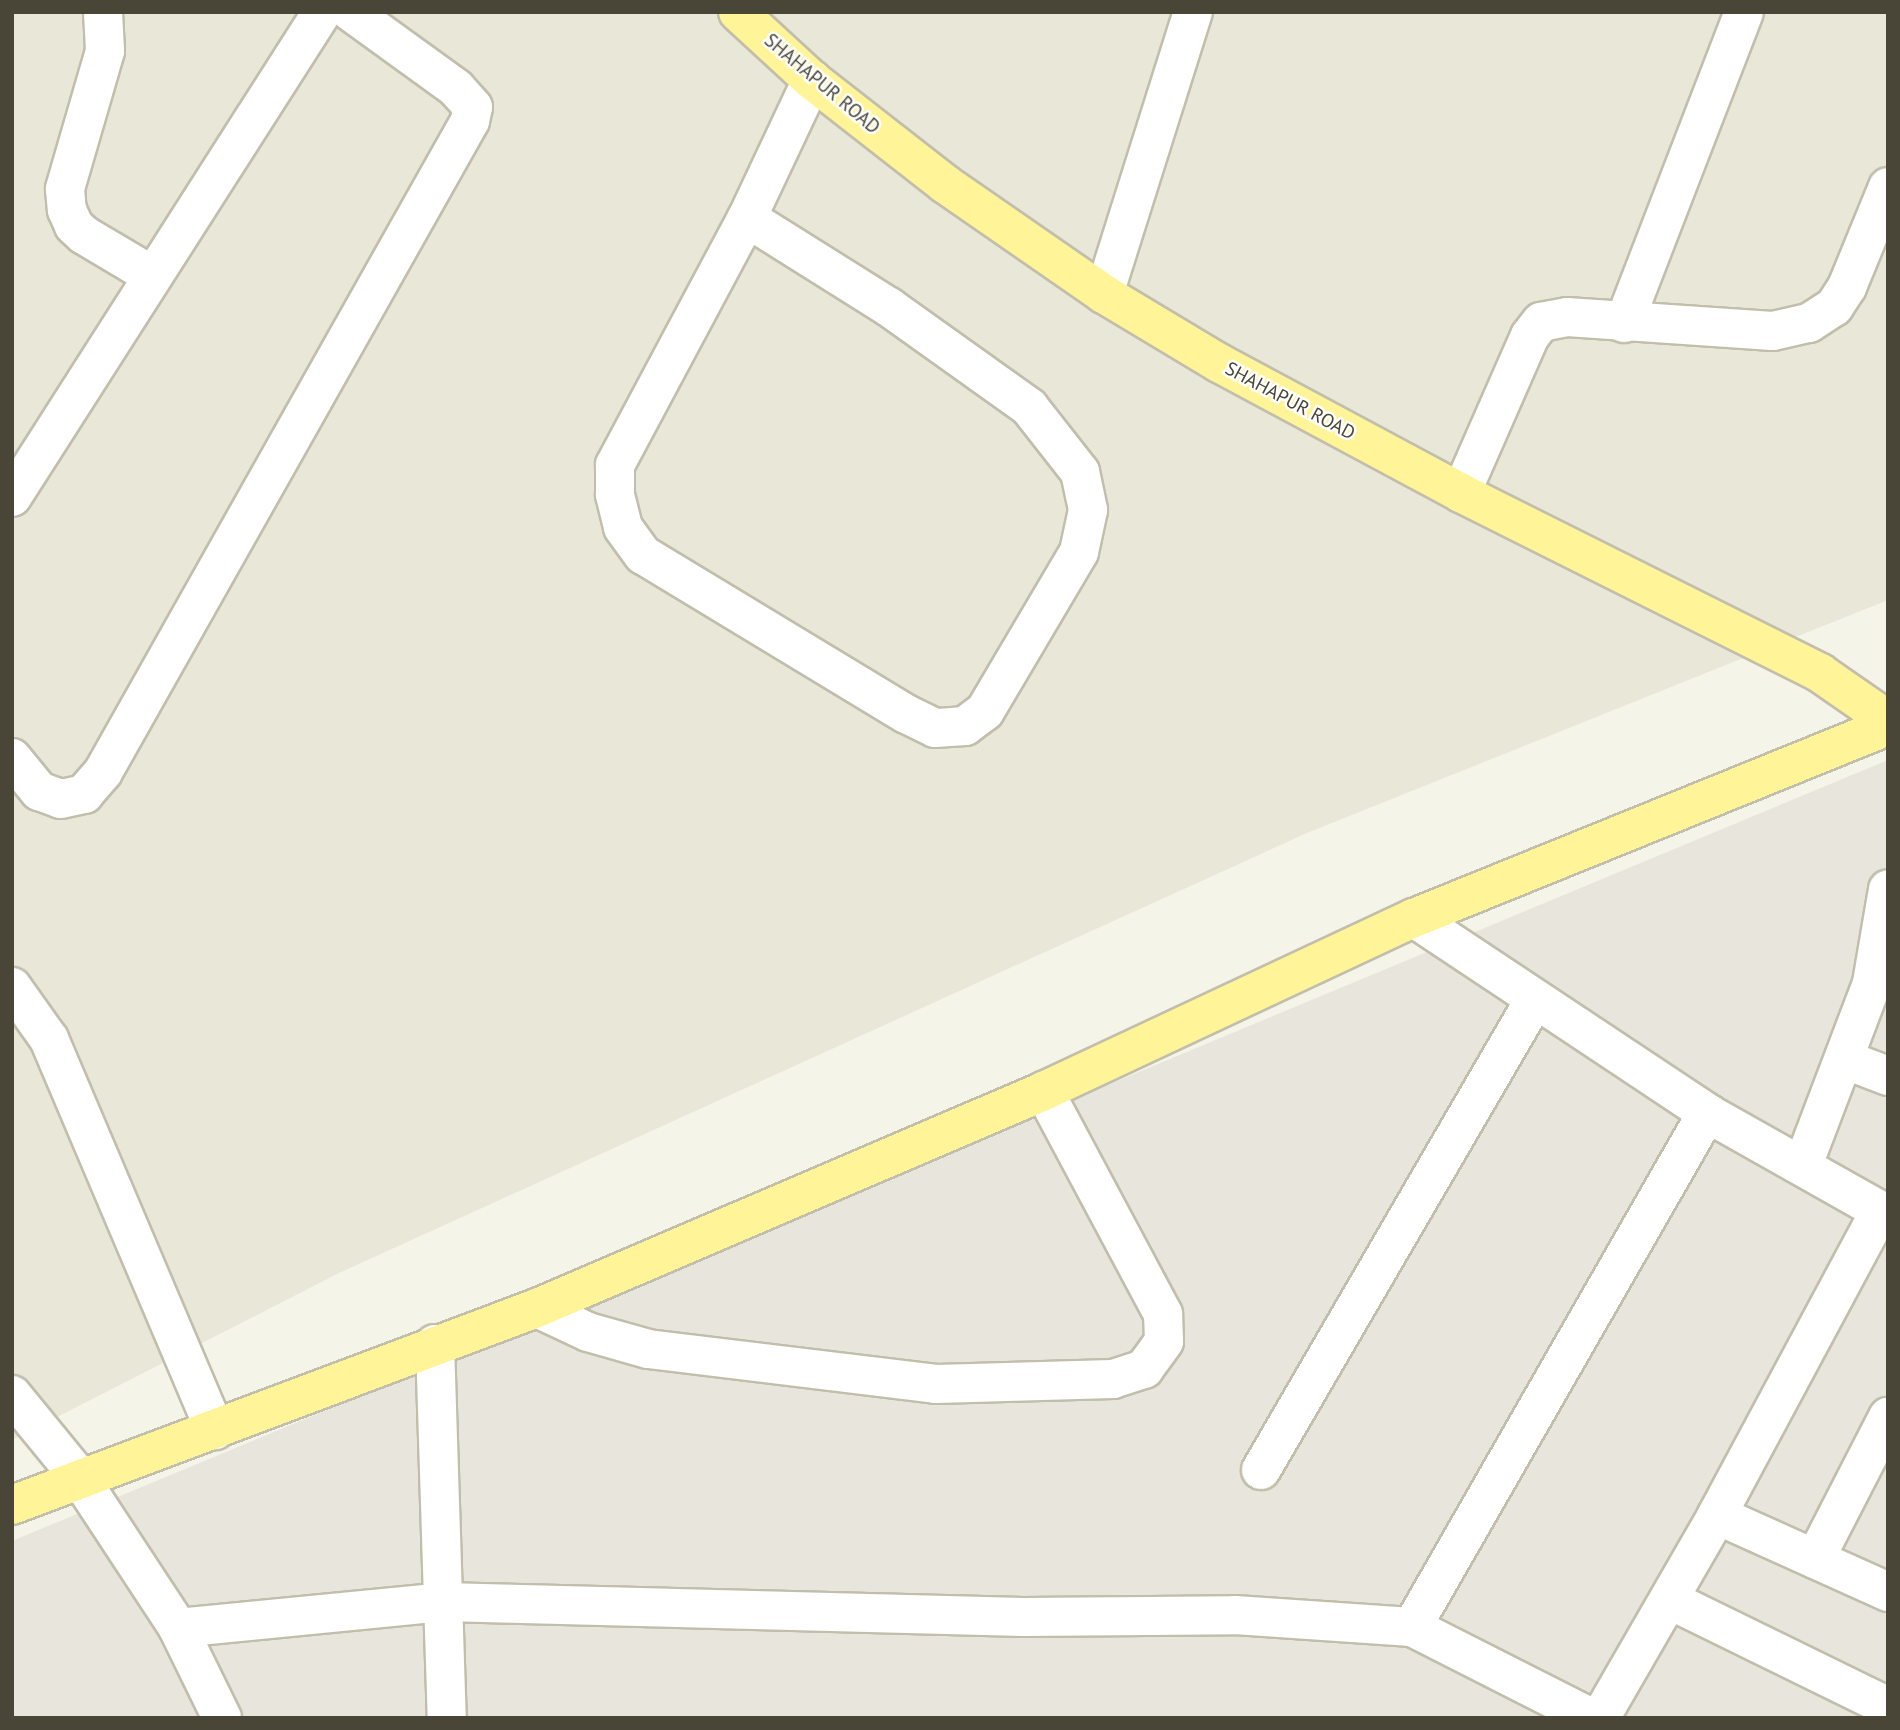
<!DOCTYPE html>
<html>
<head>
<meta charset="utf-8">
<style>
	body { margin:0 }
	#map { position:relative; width:1900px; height:1730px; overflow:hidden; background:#f5f4e9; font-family:"PT Sans",sans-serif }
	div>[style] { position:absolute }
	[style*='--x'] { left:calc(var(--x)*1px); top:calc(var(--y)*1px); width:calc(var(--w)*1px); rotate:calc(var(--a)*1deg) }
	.residential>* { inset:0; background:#e9e7d7 }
	.industrial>* { inset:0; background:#e8e5dd }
	.roads { filter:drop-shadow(2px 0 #c1beab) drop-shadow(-2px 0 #c1beab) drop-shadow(0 2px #c1beab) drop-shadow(0 -2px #c1beab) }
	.minor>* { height:38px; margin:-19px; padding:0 19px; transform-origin:19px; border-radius:19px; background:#fff }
	.major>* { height:38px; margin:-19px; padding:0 19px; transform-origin:19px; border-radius:19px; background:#fff498 }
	span { translate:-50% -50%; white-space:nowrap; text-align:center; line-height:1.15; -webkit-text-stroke:5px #fff; paint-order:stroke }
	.street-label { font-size:19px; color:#494637 }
	.frame { position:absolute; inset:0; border:14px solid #494637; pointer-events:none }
</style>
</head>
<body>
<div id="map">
	<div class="residential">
		<div style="clip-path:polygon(12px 12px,1888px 12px,1888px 600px,1307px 833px,339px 1273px,12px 1440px)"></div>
	</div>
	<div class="industrial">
		<div style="clip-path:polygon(1888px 760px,1888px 1718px,12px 1718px,12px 1541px)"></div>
	</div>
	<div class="roads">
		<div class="minor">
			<div style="--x:103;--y:12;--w:39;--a:87"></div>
			<div style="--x:105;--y:51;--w:144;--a:106.2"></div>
			<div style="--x:65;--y:189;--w:21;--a:85"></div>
			<div style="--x:67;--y:210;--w:17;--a:66"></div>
			<div style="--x:74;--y:226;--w:13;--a:42"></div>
			<div style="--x:84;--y:235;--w:80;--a:30.7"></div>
			<div style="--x:747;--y:218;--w:168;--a:32.1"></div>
			<div style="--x:889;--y:307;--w:172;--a:35.5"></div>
			<div style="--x:1029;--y:407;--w:83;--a:51.9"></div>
			<div style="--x:1080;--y:472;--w:39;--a:78"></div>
			<div style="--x:1088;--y:510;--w:43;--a:102.1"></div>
			<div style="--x:1079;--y:552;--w:185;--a:120.6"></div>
			<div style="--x:985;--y:711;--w:25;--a:143"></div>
			<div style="--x:965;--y:726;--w:30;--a:176"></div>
			<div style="--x:935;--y:728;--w:32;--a:-154"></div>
			<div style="--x:906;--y:714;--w:307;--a:-148.8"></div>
			<div style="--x:643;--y:555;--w:34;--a:-126"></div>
			<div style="--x:623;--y:527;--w:34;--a:-104"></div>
			<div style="--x:615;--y:494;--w:29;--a:-90"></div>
			<div style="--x:615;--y:465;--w:280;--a:-61.9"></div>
			<div style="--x:747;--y:218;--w:153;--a:-64.8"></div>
			<div style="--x:1104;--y:294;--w:296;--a:-72.5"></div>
			<div style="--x:1624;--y:323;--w:333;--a:-68.9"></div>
			<div style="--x:1461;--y:493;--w:171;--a:-66.3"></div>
			<div style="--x:1530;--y:336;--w:18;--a:-52"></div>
			<div style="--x:1541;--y:322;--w:26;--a:-11"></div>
			<div style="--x:1567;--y:317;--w:206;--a:3.9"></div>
			<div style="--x:1773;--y:331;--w:37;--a:-13"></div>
			<div style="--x:1809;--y:323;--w:30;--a:-33"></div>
			<div style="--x:1834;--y:307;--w:24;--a:-57"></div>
			<div style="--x:1847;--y:287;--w:108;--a:-67.7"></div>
			<div style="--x:12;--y:497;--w:576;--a:-57.41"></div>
			<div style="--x:12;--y:758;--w:43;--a:50.7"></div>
			<div style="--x:39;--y:791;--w:23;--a:20"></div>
			<div style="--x:61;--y:799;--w:24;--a:-12"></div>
			<div style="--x:84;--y:794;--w:29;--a:-49"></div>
			<div style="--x:103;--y:772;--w:747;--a:-60.59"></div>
			<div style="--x:470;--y:121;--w:14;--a:-78"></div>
			<div style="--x:473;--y:107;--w:25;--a:-132"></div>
			<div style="--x:456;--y:88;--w:130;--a:-144.1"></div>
			<div style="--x:1414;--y:918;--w:352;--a:33.6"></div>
			<div style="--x:1707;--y:1113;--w:208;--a:29.4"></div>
			<div style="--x:12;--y:987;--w:64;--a:54.6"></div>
			<div style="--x:49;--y:1039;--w:425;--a:67"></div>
			<div style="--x:1846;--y:1060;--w:45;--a:20.9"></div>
			<div style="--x:1803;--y:1165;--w:195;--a:-69.2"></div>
			<div style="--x:1872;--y:983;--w:95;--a:-80.3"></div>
			<div style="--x:537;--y:1308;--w:56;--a:25.2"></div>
			<div style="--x:588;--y:1332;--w:62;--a:15.8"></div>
			<div style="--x:648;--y:1349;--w:290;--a:6.9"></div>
			<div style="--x:936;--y:1384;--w:177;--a:-1.6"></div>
			<div style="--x:1113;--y:1379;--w:33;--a:-18"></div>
			<div style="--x:1144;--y:1369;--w:34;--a:-54"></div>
			<div style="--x:1164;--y:1341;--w:27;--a:-92"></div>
			<div style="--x:1163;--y:1314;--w:253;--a:-118.1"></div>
			<div style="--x:435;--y:1344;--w:374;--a:88.2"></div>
			<div style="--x:12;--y:1395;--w:106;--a:50.7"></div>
			<div style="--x:79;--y:1477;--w:181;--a:56.7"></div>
			<div style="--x:178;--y:1628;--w:100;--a:63.9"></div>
			<div style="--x:1261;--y:1470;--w:543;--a:-59.8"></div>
			<div style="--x:1717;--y:1515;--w:188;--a:24.2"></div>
			<div style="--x:1815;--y:1559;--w:160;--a:-62.8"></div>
			<div style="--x:1670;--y:1600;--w:243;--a:26.1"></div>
			<div style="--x:1412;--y:1627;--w:593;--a:-60.15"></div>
			<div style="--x:178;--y:1628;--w:266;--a:-5.6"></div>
			<div style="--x:443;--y:1602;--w:580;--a:1.48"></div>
			<div style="--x:1023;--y:1617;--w:212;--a:-0.5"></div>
			<div style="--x:1235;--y:1615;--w:177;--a:3.9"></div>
			<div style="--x:1412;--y:1627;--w:201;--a:26.9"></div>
			<div style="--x:1600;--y:1718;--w:234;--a:-60"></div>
			<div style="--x:1717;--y:1515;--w:345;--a:-61.8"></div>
		</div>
		<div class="major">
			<div style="--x:738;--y:12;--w:100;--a:42.6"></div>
			<div style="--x:812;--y:80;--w:169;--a:38"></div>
			<div style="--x:945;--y:184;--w:193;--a:34.7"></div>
			<div style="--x:1104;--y:294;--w:134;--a:31"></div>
			<div style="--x:1219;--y:363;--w:275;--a:28.2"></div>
			<div style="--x:1461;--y:493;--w:402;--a:26.6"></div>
			<div style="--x:1820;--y:673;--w:83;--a:34.7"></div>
			<div style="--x:12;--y:1505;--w:561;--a:-20.57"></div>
			<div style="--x:537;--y:1308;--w:551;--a:-23.17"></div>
			<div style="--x:1044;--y:1091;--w:408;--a:-25.1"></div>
			<div style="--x:1414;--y:918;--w:511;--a:-22.05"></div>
		</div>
	</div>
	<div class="street-label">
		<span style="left:822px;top:84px;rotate:40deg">SHAHAPUR ROAD</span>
		<span style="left:1290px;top:401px;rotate:28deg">SHAHAPUR ROAD</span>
	</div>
	<div class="frame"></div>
</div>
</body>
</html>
